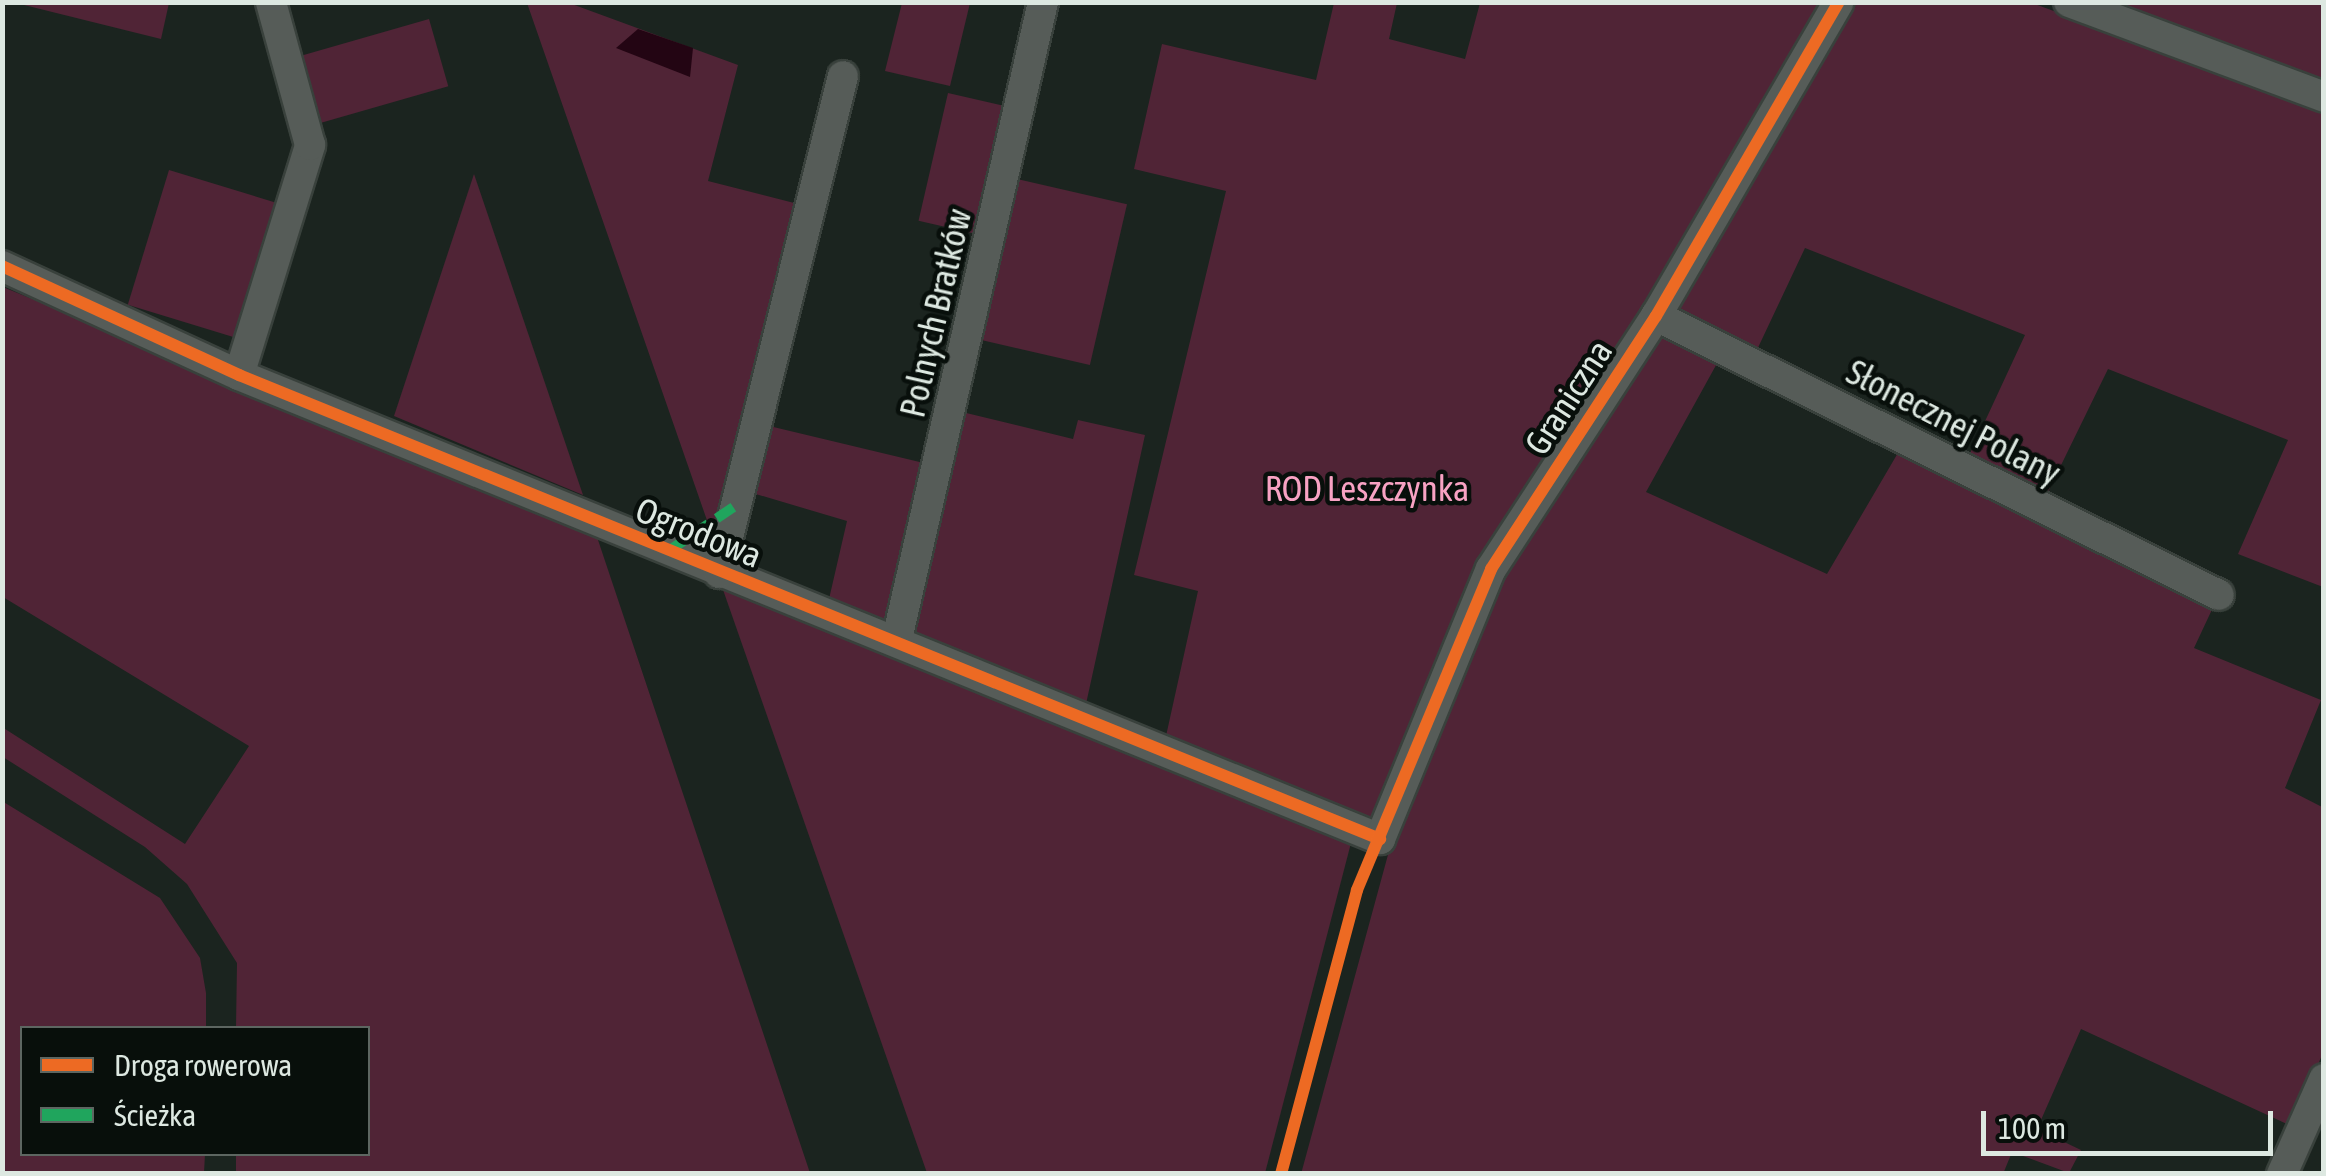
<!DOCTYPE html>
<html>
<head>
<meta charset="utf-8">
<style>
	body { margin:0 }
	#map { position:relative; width:2326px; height:1176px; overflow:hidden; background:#1b241f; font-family:"Asap Condensed",sans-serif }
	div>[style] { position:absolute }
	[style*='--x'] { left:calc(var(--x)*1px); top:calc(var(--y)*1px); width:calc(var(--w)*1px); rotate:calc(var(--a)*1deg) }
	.green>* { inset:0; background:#502436; transform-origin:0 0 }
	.water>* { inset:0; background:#230513 }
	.roads { filter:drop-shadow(2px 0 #39413c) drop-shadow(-2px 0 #39413c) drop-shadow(0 2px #39413c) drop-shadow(0 -2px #39413c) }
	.minor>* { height:30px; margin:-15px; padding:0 15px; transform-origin:15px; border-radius:15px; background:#565c58 }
	.quiet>* { height:10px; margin-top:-5px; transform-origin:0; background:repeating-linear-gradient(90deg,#20a55d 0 20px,transparent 0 30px) }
	.cycleway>* { height:12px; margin:-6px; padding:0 6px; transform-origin:6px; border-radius:6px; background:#ed6a23 }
	span { translate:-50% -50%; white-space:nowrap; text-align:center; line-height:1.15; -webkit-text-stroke:9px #080f0b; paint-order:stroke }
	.street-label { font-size:35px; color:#dde8e1 }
	.park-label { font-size:35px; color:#f8a2c3 }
	.frame { position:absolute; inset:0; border:5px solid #dde8e1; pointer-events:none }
	.legend { position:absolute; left:20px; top:1026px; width:350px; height:130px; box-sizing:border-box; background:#080f0b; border:2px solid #5d6661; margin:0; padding:12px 18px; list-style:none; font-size:30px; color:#dde8e1 }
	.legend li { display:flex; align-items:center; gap:20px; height:50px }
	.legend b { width:50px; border:2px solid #5d6661 }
	.scale { position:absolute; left:1981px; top:1111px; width:292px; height:45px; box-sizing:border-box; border:5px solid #dde8e1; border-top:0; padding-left:12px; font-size:30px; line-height:35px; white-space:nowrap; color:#dde8e1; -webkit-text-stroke:8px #080f0b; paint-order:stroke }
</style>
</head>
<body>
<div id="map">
	<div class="green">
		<div style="clip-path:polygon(16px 3px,169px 2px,169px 3px,161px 39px)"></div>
		<div style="clip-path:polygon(527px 3px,569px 3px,738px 65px,708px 181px,802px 205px,718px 552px)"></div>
		<div style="clip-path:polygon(902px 3px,970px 3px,950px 86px,885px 71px)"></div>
		<div style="clip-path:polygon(1334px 3px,1397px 3px,1389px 39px,1465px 59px,1480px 3px,1829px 3px,1689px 249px,1541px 476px,1378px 824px,1166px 736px,1198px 591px,1134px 575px,1226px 191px,1134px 169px,1162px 44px,1316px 80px)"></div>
		<div style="clip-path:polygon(1848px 3px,2032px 3px,2323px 110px,2323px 587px,2238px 554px,2288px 440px,2108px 369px,2044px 500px,1967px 460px,2025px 335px,1805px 248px,1755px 354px,1678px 318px,1674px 308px)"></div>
		<div style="clip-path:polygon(2099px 3px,2323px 3px,2323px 84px)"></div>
		<div style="left:429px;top:19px;width:70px;height:134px;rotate:74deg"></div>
		<div style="left:948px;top:93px;width:66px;height:131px;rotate:13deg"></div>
		<div style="left:169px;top:170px;width:118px;height:141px;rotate:17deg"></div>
		<div style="clip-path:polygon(474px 174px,583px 495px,394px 416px)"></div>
		<div style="left:1013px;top:178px;width:117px;height:165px;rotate:13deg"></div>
		<div style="clip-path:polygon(3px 287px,595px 531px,810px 1173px,236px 1173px,236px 1154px,368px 1154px,368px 1028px,236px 1028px,237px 963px,187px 884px,145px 847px,3px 757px,2px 727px,185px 844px,249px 746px,3px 597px)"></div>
		<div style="clip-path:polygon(1660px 334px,1720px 358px,1646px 492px,1827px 574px,1902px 446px,2216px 601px,2194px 648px,2321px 700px,2285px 788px,2324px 808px,2323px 1053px,2291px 1126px,2081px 1029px,2037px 1129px,2081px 1150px,2069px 1173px,2012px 1152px,2003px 1174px,1301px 1174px,1395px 829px,1494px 580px)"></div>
		<div style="clip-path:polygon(958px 411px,1073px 439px,1078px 420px,1145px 435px,1086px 704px,906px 630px)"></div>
		<div style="clip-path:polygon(765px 425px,928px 464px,890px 624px,829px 599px,847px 521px,749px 492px)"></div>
		<div style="clip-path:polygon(721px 584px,1351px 843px,1265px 1173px,927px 1173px)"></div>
		<div style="clip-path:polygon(2px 801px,160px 898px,200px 958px,206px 993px,206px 1028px,22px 1028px,22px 1154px,205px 1154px,204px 1173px,3px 1173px)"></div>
	</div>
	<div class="water">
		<div style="clip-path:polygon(638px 29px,693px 48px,690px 77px,616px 48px)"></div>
	</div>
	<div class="roads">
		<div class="minor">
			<div style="--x:2069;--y:2;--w:272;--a:20.4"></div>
			<div style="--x:2;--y:266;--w:261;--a:24.7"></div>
			<div style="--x:239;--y:375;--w:1232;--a:22.13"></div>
			<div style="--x:1380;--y:839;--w:292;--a:-67.7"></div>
			<div style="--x:1491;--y:569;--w:302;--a:-56.9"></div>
			<div style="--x:1656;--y:316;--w:363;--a:-59.8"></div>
			<div style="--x:1656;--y:316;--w:628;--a:26.36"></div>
			<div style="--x:239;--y:375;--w:241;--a:-72.8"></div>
			<div style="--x:310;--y:145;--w:148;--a:-105.3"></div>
			<div style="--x:719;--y:573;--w:512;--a:-75.99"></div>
			<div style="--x:897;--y:639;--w:654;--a:-77.09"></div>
			<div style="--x:2282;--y:1174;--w:104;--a:-66.1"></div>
		</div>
	</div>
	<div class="quiet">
		<div style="--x:667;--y:552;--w:82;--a:-34.1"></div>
	</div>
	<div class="cycleway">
		<div style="--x:2;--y:266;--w:261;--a:24.7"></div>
		<div style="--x:239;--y:375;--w:1232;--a:22.13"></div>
		<div style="--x:1281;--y:1174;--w:294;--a:-75"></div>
		<div style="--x:1357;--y:890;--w:348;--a:-67.3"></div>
		<div style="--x:1491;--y:569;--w:302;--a:-56.9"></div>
		<div style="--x:1656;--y:316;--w:363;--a:-59.8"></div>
	</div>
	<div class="street-label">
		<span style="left:935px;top:313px;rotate:-77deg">Polnych Bratków</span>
		<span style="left:1568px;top:397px;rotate:-57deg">Graniczna</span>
		<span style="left:1954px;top:422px;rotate:27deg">Słonecznej Polany</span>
		<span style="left:699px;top:532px;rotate:22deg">Ogrodowa</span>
	</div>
	<div class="park-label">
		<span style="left:1367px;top:488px">ROD Leszczynka</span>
	</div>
	<div class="frame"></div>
	<ul class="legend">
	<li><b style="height:12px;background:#ed6a23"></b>Droga rowerowa</li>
	<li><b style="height:12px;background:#20a55d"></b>Ścieżka</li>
	</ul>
	<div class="scale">100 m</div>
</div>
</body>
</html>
